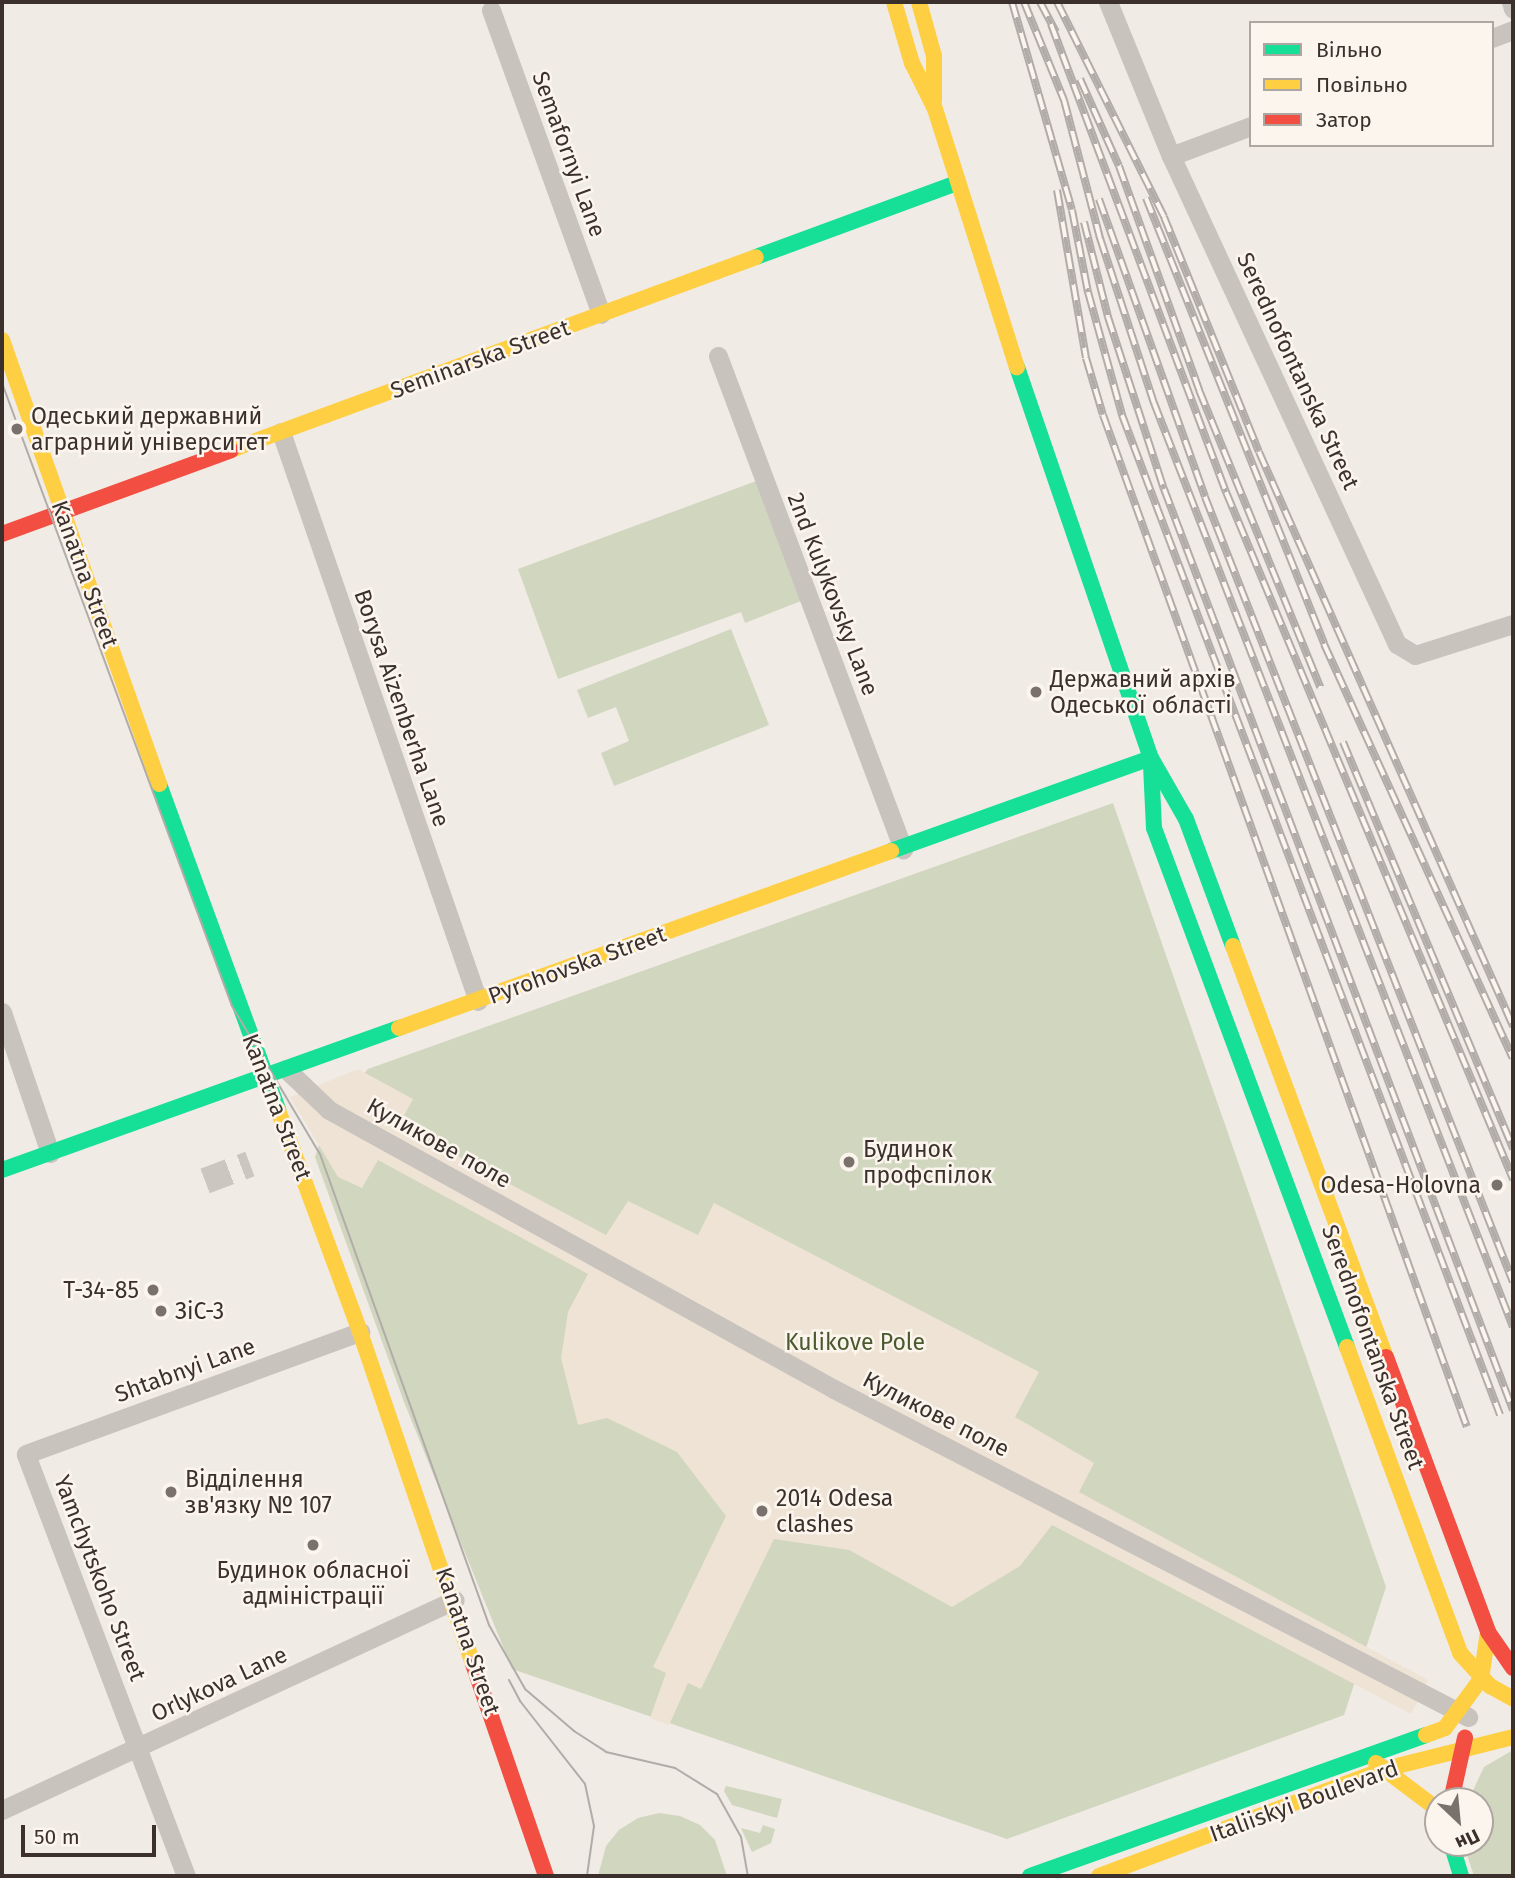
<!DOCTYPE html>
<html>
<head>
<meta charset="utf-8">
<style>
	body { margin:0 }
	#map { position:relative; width:1515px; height:1878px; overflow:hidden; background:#f0ebe5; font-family:"Fira Sans",sans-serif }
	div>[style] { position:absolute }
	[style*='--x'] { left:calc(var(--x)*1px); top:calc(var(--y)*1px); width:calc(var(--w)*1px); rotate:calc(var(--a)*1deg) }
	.green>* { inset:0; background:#d1d6bf }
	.plaza>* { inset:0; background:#eee3d5 }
	.secondary-tunnel>* { height:26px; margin-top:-13px; transform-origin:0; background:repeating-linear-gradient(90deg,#ccc6c0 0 26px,transparent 0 39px) }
	.street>* { height:19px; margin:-9.5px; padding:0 9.5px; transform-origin:9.5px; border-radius:9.5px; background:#c9c3be }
	.fast>* { height:16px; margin:-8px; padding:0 8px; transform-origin:8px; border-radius:8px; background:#16e098 }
	.slow>* { height:16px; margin:-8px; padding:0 8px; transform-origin:8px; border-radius:8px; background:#ffcf43 }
	.jam>* { height:16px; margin:-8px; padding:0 8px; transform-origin:8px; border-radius:8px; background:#f24e42 }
	.tram>* { height:2px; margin:-1px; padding:0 1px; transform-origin:1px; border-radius:1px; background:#b1aca8 }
	.rail>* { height:8px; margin-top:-4px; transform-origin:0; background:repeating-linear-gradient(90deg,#fbf5ee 0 16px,#b1aca8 0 32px); box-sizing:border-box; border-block:2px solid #b1aca8 }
	.dots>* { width:19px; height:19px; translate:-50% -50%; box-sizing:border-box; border:4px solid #fbf5ee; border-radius:50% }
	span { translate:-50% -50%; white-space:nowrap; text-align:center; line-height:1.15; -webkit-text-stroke:5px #fbf5ee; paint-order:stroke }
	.street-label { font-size:23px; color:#3b302b }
	.poi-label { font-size:23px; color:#3b302b }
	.left { translate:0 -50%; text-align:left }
	.right { translate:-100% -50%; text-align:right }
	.park-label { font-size:23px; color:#4a5a2e }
	.frame { position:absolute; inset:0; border:4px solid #3b302b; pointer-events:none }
	.legend { position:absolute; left:1249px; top:21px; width:245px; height:126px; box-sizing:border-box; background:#fbf5ee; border:2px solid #aea6a0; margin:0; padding:9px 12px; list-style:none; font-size:21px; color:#3b302b }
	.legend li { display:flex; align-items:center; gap:14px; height:35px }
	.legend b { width:35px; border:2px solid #aea6a0 }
	.north { position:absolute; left:1424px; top:1787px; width:70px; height:70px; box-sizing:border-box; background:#fbf5ee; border:2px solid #aea6a0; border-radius:50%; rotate:154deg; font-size:19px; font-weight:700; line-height:28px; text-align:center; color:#3b302b }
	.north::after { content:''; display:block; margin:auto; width:24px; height:32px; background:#7a716c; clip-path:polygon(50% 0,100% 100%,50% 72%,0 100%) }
	.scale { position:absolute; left:21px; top:1825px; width:135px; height:32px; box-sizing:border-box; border:4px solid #3b302b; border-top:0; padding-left:9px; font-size:21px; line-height:24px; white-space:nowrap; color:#3b302b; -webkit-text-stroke:5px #fbf5ee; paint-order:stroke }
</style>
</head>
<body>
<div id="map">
	<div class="green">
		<div style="clip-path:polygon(759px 480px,801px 601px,745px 623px,741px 612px,558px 679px,518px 569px)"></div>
		<div style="clip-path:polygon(731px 629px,769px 725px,614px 786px,601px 753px,629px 741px,616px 707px,588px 718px,577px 690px)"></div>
		<div style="clip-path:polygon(1113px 803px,1386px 1587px,1344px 1715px,1007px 1839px,512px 1669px,404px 1402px,315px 1157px,330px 1112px,368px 1069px)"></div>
		<div style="clip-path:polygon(1513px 1750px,1513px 1876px,1474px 1876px,1463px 1843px,1480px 1843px,1480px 1801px,1468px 1801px,1484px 1767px)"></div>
		<div style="clip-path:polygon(726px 1786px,782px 1799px,777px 1818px,732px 1805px,724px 1791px)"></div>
		<div style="clip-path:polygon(659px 1813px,680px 1816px,700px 1825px,715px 1840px,727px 1876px,598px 1876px,606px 1846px,619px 1830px,638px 1818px)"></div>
		<div style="clip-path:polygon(763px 1825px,775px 1829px,771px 1843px,752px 1852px,741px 1828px,760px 1833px)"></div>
	</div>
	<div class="plaza">
		<div style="clip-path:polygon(358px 1069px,413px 1099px,399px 1125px,606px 1235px,628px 1201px,698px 1235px,714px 1203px,1039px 1372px,1015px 1417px,1094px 1463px,1079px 1492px,1428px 1680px,1411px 1714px,1052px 1525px,1020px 1566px,952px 1607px,849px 1550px,774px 1539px,701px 1689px,688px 1683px,669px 1725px,650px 1718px,666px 1673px,653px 1667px,726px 1516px,677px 1452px,607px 1418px,578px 1425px,561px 1358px,568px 1312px,588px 1274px,378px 1160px,362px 1188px,338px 1177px,290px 1097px)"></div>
	</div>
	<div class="secondary-tunnel">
		<div style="--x:205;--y:1181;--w:48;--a:-20.7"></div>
	</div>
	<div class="street">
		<div style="--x:1108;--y:2;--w:166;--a:67.8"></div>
		<div style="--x:1171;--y:156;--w:538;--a:65.15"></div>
		<div style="--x:1397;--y:644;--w:21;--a:31"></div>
		<div style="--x:1415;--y:655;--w:103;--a:-17.6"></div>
		<div style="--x:1511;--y:2;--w:7;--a:74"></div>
		<div style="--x:491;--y:10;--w:323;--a:70.1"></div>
		<div style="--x:1492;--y:38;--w:22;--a:-21"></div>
		<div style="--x:1171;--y:156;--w:85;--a:-20.6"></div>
		<div style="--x:718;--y:356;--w:527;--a:69.43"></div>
		<div style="--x:281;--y:432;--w:602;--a:70.9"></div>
		<div style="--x:2;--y:1012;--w:149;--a:71.2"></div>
		<div style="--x:286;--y:1069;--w:59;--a:43.6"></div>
		<div style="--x:329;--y:1110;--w:577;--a:28.92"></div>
		<div style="--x:834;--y:1389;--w:714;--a:27.35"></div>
		<div style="--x:2;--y:1810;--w:499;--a:-24.9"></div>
		<div style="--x:186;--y:1876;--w:451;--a:-110.8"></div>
		<div style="--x:26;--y:1454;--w:356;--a:-20.1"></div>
	</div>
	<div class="fast">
		<div style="--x:756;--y:257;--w:214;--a:-20.2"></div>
		<div style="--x:1017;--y:367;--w:413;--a:71.1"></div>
		<div style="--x:1151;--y:758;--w:70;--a:60.2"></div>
		<div style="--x:1186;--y:819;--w:135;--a:69.7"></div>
		<div style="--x:1151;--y:765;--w:63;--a:87.3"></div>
		<div style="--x:1154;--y:828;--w:554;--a:69.6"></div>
		<div style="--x:159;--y:784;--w:347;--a:69.9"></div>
		<div style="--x:891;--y:851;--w:276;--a:-19.7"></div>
		<div style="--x:2;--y:1170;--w:422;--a:-19.7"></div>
		<div style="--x:1451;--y:1843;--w:34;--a:73"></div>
		<div style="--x:1030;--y:1876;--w:420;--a:-19.6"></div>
	</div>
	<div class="slow">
		<div style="--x:894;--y:2;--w:64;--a:73.6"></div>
		<div style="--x:912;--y:63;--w:51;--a:63.4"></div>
		<div style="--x:935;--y:109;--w:271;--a:72.4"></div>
		<div style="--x:919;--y:2;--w:56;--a:74.5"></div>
		<div style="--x:934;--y:56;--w:45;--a:90"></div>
		<div style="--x:2;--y:340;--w:471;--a:70.5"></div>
		<div style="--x:231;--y:450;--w:559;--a:-20.18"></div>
		<div style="--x:1233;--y:946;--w:439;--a:69.6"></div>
		<div style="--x:399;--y:1028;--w:523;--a:-19.79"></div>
		<div style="--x:278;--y:1110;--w:237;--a:69.7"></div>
		<div style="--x:360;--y:1332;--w:351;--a:71.2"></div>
		<div style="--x:1347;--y:1347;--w:326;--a:69.7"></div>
		<div style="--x:1460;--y:1653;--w:45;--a:47.7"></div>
		<div style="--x:1490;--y:1686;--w:26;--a:29"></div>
		<div style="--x:1426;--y:1735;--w:20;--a:-20"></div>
		<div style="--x:1445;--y:1728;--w:61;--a:-53.7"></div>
		<div style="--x:1481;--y:1679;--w:48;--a:-81.5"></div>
		<div style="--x:1376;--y:1763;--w:70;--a:36.9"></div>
		<div style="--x:1432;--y:1805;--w:13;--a:61"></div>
		<div style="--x:1099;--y:1876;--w:305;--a:-20.5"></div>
		<div style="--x:1385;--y:1769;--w:132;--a:-14"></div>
	</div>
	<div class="jam">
		<div style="--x:2;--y:534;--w:244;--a:-20.1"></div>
		<div style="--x:1386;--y:1357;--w:293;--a:69.6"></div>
		<div style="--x:1488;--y:1632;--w:44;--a:55.2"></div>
		<div style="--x:473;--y:1664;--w:224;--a:71"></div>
		<div style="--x:1451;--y:1801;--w:65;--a:-77.5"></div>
	</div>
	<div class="tram">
		<div style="--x:2;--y:383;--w:664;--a:69.74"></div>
		<div style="--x:232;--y:1006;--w:172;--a:59.3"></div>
		<div style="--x:320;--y:1154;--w:500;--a:70.26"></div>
		<div style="--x:489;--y:1625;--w:73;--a:60.6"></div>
		<div style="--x:525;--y:1689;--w:65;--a:40.6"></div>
		<div style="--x:574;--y:1731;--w:38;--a:33"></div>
		<div style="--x:606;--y:1752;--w:71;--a:13.1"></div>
		<div style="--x:675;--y:1768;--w:49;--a:31.8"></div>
		<div style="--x:717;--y:1794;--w:49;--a:60.8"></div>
		<div style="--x:741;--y:1837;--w:40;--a:80"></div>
		<div style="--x:509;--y:1680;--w:24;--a:62"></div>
		<div style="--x:520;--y:1701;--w:105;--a:51.9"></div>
		<div style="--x:585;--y:1784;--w:43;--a:77.9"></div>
		<div style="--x:594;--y:1826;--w:50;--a:98"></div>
	</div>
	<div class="rail">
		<div style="--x:1012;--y:2;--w:216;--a:73.9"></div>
		<div style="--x:1072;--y:210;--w:84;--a:79"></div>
		<div style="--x:1088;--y:292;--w:128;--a:74.5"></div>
		<div style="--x:1122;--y:415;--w:1069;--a:69.29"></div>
		<div style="--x:1024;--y:2;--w:106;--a:67.8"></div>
		<div style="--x:1064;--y:100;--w:143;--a:75.4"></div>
		<div style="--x:1100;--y:238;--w:174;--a:71.9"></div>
		<div style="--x:1154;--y:403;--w:991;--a:68.77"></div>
		<div style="--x:1040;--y:2;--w:34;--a:62"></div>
		<div style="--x:1057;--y:2;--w:240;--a:63.5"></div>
		<div style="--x:1164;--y:217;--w:253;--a:68"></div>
		<div style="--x:1259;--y:452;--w:628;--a:66.13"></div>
		<div style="--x:1051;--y:24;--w:500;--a:69.5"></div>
		<div style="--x:1226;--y:492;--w:745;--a:67.33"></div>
		<div style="--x:1080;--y:79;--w:95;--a:65.9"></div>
		<div style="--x:1119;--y:166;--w:238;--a:70.3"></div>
		<div style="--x:1199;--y:390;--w:321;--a:67.8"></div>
		<div style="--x:1057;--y:190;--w:170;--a:80.2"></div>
		<div style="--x:1086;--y:358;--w:59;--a:73.4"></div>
		<div style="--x:1103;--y:415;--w:1075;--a:70.22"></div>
		<div style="--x:1146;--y:198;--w:480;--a:68.2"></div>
		<div style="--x:1324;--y:644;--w:455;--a:65.5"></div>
		<div style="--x:1099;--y:199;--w:316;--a:70.4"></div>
		<div style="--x:1205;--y:497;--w:843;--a:68.58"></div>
		<div style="--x:1084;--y:222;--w:98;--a:75.8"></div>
		<div style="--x:1108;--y:317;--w:181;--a:72"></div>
		<div style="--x:1164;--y:489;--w:985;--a:69.25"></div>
		<div style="--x:1343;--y:742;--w:441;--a:67.3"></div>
	</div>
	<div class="dots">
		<div style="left:17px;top:429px;background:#7a716c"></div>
		<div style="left:1036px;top:692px;background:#7a716c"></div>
		<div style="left:849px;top:1162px;background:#7a716c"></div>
		<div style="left:1497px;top:1185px;background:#7a716c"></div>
		<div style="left:153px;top:1290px;background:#7a716c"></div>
		<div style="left:161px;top:1311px;background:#7a716c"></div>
		<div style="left:171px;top:1492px;background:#7a716c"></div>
		<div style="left:762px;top:1511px;background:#7a716c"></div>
		<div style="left:313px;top:1545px;background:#7a716c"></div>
	</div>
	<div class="street-label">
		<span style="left:569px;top:154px;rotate:70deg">Semafornyi Lane</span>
		<span style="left:480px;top:359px;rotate:-20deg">Seminarska Street</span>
		<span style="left:1298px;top:371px;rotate:65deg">Serednofontanska Street</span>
		<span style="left:85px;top:574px;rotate:70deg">Kanatna Street</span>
		<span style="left:833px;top:594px;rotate:69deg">2nd Kulykovsky Lane</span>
		<span style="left:402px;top:708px;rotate:71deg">Borysa Aizenberha Lane</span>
		<span style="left:577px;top:965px;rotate:-20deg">Pyrohovska Street</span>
		<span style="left:277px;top:1107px;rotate:69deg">Kanatna Street</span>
		<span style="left:439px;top:1143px;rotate:29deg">Куликове поле</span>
		<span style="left:1373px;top:1347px;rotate:70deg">Serednofontanska Street</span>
		<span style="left:185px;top:1370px;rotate:-20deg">Shtabnyi Lane</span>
		<span style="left:936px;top:1414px;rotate:27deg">Куликове поле</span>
		<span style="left:100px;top:1578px;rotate:69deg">Yamchytskoho Street</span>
		<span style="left:468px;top:1641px;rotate:71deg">Kanatna Street</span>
		<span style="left:219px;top:1684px;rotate:-25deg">Orlykova Lane</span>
		<span style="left:1304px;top:1801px;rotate:-20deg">Italiiskyi Boulevard</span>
	</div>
	<div class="poi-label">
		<span class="left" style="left:31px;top:429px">Одеський державний<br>аграрний університет</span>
		<span class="left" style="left:1050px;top:692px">Державний архів<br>Одеської області</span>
		<span class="left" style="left:863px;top:1162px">Будинок<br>профспілок</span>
		<span class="right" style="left:1481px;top:1185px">Odesa-Holovna</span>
		<span class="right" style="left:139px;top:1290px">Т-34-85</span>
		<span class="left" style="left:175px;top:1311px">ЗіС-3</span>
		<span class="left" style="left:185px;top:1492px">Відділення<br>зв'язку № 107</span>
		<span class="left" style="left:776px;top:1511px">2014 Odesa<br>clashes</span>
		<span style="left:313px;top:1583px">Будинок обласної<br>адміністрації</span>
	</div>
	<div class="park-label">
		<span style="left:855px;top:1342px">Kulikove Pole</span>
	</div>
	<div class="frame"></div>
	<ul class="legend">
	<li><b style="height:9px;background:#16e098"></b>Вільно</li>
	<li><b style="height:9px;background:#ffcf43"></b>Повільно</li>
	<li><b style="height:9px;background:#f24e42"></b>Затор</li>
	</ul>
	<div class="north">Пн</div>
	<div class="scale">50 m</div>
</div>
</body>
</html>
